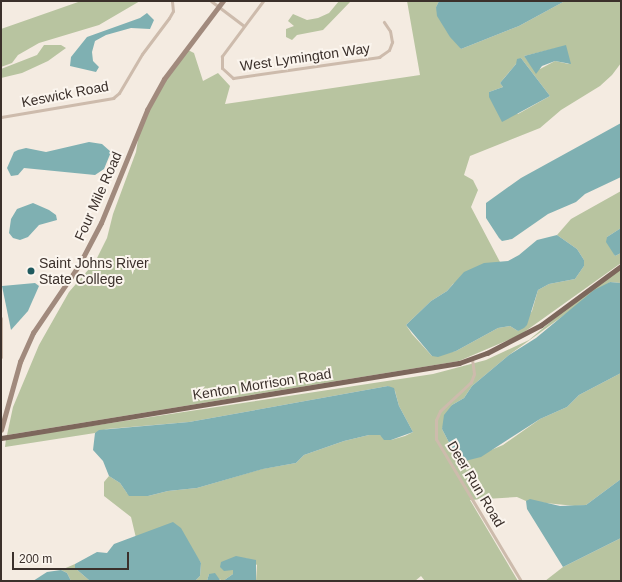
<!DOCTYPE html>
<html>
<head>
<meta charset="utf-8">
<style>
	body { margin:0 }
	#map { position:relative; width:622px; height:582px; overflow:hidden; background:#f4ebe1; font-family:Helvetica,sans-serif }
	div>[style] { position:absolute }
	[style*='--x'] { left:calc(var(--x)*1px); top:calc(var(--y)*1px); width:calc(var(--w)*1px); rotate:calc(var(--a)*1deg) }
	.green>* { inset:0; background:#b8c4a0 }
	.water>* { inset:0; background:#7fb0b2 }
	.minor>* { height:3px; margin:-1.5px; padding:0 1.5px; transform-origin:1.5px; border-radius:1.5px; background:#cdbbac }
	.secondary>* { height:4.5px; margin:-2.25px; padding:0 2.25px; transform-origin:2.25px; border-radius:2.25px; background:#a18a7d }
	.primary>* { height:5px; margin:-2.5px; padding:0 2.5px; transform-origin:2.5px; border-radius:2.5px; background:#7d675c }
	.dots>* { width:11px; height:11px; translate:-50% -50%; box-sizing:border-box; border:2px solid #fbf5ee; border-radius:50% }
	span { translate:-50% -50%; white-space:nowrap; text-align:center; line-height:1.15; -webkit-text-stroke:4px #fbf5ee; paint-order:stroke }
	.street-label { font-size:14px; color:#3b302b }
	.poi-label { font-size:14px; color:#3b302b }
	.left { translate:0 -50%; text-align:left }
	.frame { position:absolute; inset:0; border:2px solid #3b302b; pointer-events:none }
	.scale { position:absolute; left:12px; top:552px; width:117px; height:18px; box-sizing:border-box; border:2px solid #3b302b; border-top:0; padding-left:5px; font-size:12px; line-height:14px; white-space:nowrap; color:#3b302b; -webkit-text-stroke:3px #fbf5ee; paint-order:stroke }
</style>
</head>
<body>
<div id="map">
	<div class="green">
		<div style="clip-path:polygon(81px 1px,140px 1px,99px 25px,39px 43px,18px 55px,12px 63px,1px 67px,1px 29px)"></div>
		<div style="clip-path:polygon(339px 1px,351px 1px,323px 30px,297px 35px,292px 40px,286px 37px,286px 29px,294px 26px,288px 21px,293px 14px,307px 20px,318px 18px,329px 13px)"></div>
		<div style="clip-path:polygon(evenodd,407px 1px,439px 1px,436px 7px,461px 49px,519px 26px,565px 1px,621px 1px,621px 63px,612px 75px,600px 86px,561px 110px,540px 128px,470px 156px,464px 175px,473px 180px,478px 190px,471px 207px,500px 262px,453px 284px,447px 291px,431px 301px,406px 325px,412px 334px,432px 356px,456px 351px,498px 328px,510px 326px,518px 331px,532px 311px,538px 290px,549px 284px,575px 279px,584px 266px,584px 260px,577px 249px,557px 235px,571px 219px,621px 191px,621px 228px,607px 237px,615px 256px,621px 253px,621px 263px,520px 335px,459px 361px,7px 435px,13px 407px,39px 345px,69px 292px,95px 262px,107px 238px,113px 214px,136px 152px,139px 133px,149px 111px,166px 80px,188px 50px,194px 53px,203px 81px,218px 73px,230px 86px,225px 104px,420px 75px,407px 1px,557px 48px,569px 64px,555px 61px,540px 69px,534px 69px,524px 56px,557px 48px,407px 1px,521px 58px,550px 96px,518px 114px,489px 92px,503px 87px,500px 83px,521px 58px)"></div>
		<div style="clip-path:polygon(44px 45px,61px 45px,66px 48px,48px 61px,22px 73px,1px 78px,1px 69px,37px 55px)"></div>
		<div style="clip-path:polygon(621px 268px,621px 283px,610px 282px,509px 355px,472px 386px,464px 398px,452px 405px,442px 429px,455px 454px,465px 461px,503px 445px,540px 419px,567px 407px,579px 395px,621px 373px,621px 479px,586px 505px,575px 506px,526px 501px,517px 497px,470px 500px,518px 581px,425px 581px,421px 576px,415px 581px,256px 581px,257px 565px,246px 558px,240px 558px,233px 574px,223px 581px,209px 574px,207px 581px,195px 581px,200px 576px,201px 563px,172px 523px,136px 538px,131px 517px,104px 496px,104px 482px,109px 476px,120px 483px,127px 493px,148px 496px,168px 491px,197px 488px,262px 469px,296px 463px,304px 455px,344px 441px,369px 435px,380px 435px,391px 440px,405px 436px,413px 432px,399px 406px,395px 391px,388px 386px,189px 422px,107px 429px,95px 433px,5px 447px,6px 439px,433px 374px,486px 360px,529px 340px,591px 288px)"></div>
		<div style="clip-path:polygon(621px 538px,621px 581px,545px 581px,563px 567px)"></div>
		<div style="clip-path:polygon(75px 564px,75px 568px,90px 581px,71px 581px,67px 573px,61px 570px)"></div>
	</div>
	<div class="water">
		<div style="clip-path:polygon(439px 1px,565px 1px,519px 26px,461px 49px,450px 37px,437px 16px,436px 7px)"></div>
		<div style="clip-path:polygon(147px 13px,154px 20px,150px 29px,131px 28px,106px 35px,95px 41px,92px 52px,93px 61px,99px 67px,96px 72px,70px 66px,71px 57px,87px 37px,140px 18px)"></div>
		<div style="clip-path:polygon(566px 45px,571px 64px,555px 61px,542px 66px,536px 74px,524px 56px)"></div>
		<div style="clip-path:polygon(521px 58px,550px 96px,502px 122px,489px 97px,489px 92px,503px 87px,500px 83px,516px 64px,517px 59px)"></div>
		<div style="clip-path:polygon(621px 123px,621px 177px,585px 194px,576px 202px,548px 214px,512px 239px,502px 241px,499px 238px,486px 218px,486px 203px,521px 178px)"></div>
		<div style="clip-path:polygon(89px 142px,102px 144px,111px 152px,104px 169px,95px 175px,24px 168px,18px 175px,11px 176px,7px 168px,14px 152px,18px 150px,26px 148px,46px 152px)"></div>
		<div style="clip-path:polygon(33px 203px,49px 210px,56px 215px,57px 220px,39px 225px,28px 237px,20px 240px,13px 238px,9px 233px,11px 219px,17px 209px)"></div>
		<div style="clip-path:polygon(621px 228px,621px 253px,615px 256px,606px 242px,607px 237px)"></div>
		<div style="clip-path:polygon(557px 235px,577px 249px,584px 260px,584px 266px,575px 279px,549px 284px,538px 290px,527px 325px,524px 328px,518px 331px,510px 326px,498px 328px,456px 351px,438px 357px,432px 356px,406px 325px,431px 301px,447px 291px,464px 272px,484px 263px,508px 261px,519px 255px,537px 240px)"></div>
		<div style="clip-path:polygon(610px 282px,621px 283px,621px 373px,579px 395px,567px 407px,540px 419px,481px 457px,465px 461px,455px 454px,442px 429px,444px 415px,452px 405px,464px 398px,472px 386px,509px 355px,536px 338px,594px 290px)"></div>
		<div style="clip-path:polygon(35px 283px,39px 286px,28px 311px,11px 330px,2px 286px)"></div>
		<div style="clip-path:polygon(388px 386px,394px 388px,399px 406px,413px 432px,391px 440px,384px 440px,380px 435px,369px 435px,344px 441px,304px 455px,296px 463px,263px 469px,197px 488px,168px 491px,148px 496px,129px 496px,120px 483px,109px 476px,103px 461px,93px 450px,95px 433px,99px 430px,189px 422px)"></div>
		<div style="clip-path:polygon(621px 479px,621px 538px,563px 567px,527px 509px,526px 501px,530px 499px,560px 506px,586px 505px)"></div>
		<div style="clip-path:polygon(173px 522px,181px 528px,201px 563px,200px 576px,195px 581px,90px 581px,75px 568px,75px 564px,97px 552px,107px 553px,114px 544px)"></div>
		<div style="clip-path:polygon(236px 556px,256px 560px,256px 581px,207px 581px,209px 574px,215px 573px,220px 580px,223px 581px,233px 574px,233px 570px,224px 571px,220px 567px,221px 562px)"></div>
		<div style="clip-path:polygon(61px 570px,67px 573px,71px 581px,33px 581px,47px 572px)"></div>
	</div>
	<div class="minor">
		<div style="--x:211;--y:1;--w:41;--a:37.1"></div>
		<div style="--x:263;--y:1;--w:69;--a:126.7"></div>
		<div style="--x:222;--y:56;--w:12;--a:90"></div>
		<div style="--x:222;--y:68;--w:15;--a:42"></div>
		<div style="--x:233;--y:78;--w:148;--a:-8.2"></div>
		<div style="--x:379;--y:57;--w:12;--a:-35"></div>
		<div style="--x:389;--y:50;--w:9;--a:-69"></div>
		<div style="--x:392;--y:42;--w:11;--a:-100"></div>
		<div style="--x:390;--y:31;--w:11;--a:-124"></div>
		<div style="--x:1;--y:117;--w:114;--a:-9.6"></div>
		<div style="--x:113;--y:98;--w:8;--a:-40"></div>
		<div style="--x:119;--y:93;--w:45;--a:-59.5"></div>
		<div style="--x:142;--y:54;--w:45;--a:-53.1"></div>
		<div style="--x:169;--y:18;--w:8;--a:-60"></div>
		<div style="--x:173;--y:11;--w:10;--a:-96"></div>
		<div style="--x:1;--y:318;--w:39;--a:90"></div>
		<div style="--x:472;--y:359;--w:15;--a:82"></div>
		<div style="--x:474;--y:374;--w:9;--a:111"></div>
		<div style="--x:471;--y:382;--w:42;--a:136.9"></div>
		<div style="--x:440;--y:411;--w:10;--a:114"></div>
		<div style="--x:436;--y:420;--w:19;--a:90"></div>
		<div style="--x:436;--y:439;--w:165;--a:59.1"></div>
	</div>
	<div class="secondary">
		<div style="--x:1;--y:430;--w:71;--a:-74.4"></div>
		<div style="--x:20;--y:362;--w:32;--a:-66"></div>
		<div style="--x:33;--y:333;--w:82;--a:-55.9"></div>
		<div style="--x:79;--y:265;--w:47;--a:-62.4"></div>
		<div style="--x:101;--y:223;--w:122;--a:-67.8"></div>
		<div style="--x:147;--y:110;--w:35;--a:-61"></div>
		<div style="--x:164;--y:79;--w:98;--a:-52.9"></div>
	</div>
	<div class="primary">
		<div style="--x:1;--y:438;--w:464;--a:-9.3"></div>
		<div style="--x:459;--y:363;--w:30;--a:-20"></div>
		<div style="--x:487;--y:353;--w:61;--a:-27.4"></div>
		<div style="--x:541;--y:325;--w:99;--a:-36.4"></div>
	</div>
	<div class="dots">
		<div style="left:31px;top:271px;background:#1f5a5e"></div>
	</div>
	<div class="street-label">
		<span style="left:305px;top:57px;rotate:-8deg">West Lymington Way</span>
		<span style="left:65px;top:94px;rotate:-11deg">Keswick Road</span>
		<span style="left:98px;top:196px;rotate:-66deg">Four Mile Road</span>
		<span style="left:262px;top:384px;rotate:-9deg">Kenton Morrison Road</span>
		<span style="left:476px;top:484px;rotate:59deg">Deer Run Road</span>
	</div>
	<div class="poi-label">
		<span class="left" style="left:39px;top:271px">Saint Johns River<br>State College</span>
	</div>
	<div class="frame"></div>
	<div class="scale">200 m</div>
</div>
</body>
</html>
